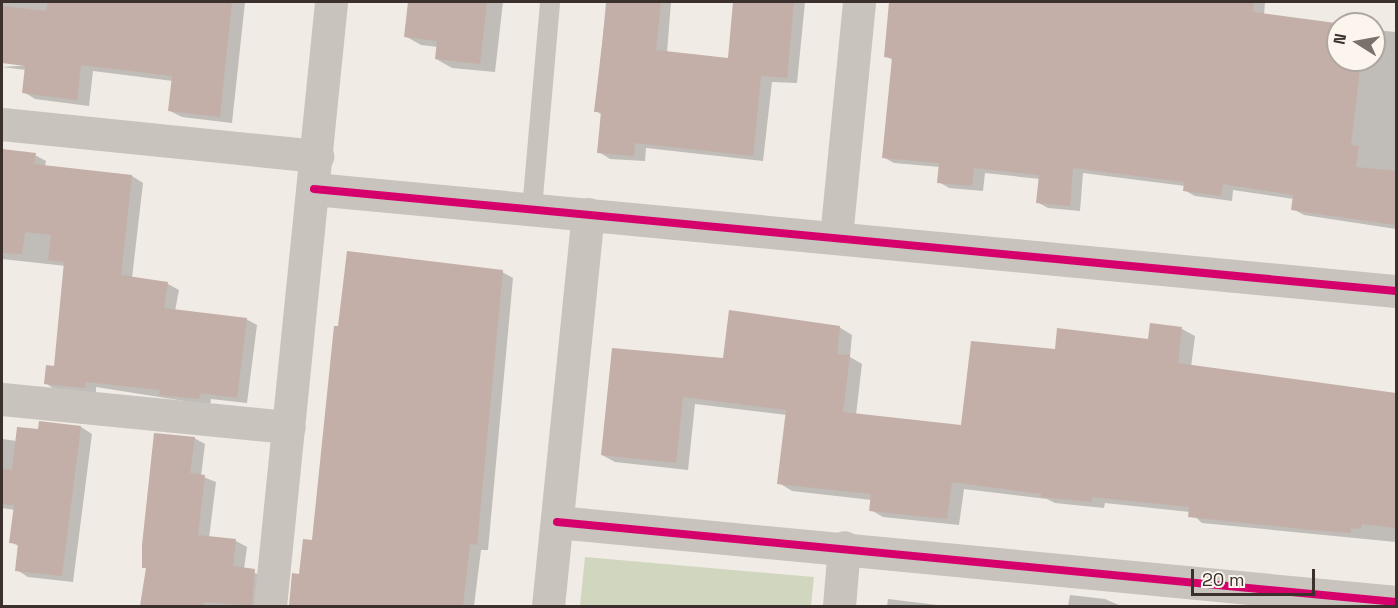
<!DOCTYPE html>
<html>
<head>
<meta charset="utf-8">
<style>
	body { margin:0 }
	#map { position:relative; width:1398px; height:608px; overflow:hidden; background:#f0ebe5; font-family:"Space Grotesk",sans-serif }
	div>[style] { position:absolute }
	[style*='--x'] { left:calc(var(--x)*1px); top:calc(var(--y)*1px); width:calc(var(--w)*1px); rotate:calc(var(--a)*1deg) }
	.green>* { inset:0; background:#d1d6bf }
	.shadow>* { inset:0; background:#0003 }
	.building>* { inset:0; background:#c3afa7 }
	.service>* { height:20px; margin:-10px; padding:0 10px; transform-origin:10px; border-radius:10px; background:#c9c3be }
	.minor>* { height:33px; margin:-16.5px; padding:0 16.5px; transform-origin:16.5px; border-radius:16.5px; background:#c9c3be }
	.cycleway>* { height:8px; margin:-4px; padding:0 4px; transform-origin:4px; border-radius:4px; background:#d6006c }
	span { translate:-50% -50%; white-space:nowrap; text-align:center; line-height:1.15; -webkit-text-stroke:6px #fbf5ee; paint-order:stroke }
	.frame { position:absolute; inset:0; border:3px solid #3b302b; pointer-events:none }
	.north { position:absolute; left:1326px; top:12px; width:60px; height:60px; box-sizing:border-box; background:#fbf5ee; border:2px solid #aea6a0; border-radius:50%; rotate:281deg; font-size:16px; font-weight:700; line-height:24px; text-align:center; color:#3b302b }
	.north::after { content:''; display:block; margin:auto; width:21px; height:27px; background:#7a716c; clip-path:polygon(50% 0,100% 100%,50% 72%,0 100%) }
	.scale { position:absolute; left:1191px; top:569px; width:124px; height:27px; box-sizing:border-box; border:3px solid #3b302b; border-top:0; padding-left:8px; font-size:18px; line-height:21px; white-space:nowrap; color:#3b302b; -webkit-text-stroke:4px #fbf5ee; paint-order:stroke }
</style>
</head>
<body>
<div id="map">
	<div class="green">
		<div style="clip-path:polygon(585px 557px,814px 577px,811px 606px,580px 606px)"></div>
	</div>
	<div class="shadow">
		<div style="clip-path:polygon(2px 2px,245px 2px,232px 123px,182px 117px,170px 111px,173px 81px,93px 71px,89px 106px,35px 99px,24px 92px,26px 70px,2px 67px,33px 65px,2px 61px)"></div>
		<div style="clip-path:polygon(409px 2px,503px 2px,495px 72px,452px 68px,436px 59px,438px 47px,421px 45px,405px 36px)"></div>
		<div style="clip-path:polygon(606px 2px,671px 2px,667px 53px,729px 60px,736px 2px,805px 2px,797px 83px,772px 82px,763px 161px,646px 148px,645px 161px,610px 159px,599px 152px,602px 115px,596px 111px)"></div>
		<div style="clip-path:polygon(891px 2px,1265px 2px,1264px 15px,1338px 25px,1338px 60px,1374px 60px,1374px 30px,1396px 32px,1396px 229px,1304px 215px,1293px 209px,1294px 199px,1233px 190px,1232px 201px,1195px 196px,1184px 190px,1185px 186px,1083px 173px,1080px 211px,1048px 208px,1037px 202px,1040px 179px,985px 173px,983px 191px,949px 188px,939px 182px,940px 167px,894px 163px,883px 157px,893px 60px,885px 56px)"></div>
		<div style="clip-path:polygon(2px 150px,35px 155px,46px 161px,45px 167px,132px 176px,143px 183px,132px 278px,168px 284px,179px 290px,175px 311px,246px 319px,257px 325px,247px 403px,211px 399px,210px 405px,96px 387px,96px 394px,56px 390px,45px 383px,56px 367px,66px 266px,2px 259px)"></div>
		<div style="clip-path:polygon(502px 272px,513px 278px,488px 550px,481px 550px,474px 606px,290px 606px,294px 575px,300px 576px,313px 541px)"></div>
		<div style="clip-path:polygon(1151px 325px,1182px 329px,1195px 336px,1191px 367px,1396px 394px,1396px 542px,1202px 523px,1190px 512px,1105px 503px,1104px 508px,1055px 503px,1047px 499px,964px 489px,959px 525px,883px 517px,871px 510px,872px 500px,792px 491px,779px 483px,787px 415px,695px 404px,688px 470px,615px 462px,602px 455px,725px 360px,839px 327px,852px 335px,850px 357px,862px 364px,856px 415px,962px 426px,1056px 351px,1150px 340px)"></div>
		<div style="clip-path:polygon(81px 427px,92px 434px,73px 582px,28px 577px,17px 570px,20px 547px,11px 542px,15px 510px,2px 508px,2px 439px,17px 441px,39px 431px)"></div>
		<div style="clip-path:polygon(194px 438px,205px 444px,201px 476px,216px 482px,209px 538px,236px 541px,247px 547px,244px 569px,266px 577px,265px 606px,142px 606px,147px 569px,143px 567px)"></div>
		<div style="clip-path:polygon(1070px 595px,1105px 599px,1121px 606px,1068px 606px)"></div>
		<div style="clip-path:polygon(888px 599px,946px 606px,887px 606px)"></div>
	</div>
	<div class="building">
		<div style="clip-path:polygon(48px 2px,232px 2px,220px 117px,168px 111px,172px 76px,81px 65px,77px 100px,22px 93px,25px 66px,2px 63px,2px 6px,46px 11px)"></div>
		<div style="clip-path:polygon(408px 2px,487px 2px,480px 64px,435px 59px,437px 41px,404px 37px)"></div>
		<div style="clip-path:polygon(607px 2px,661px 2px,656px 50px,728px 58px,733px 2px,794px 2px,787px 78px,761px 76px,753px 156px,635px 143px,634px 156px,597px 153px,601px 112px,594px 112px)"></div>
		<div style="clip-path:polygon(889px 2px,1254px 2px,1253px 12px,1343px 24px,1338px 24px,1338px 60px,1361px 60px,1351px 145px,1359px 146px,1356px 167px,1396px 171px,1396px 225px,1291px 210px,1293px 195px,1223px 184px,1221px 196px,1183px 191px,1184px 182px,1073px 168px,1070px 206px,1036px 203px,1039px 175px,974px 168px,972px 186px,937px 183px,939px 163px,882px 158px,892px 58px,884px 57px)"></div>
		<div style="clip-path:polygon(2px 149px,36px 153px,34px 164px,132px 175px,121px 275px,168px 282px,164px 308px,247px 318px,237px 398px,200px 393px,199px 399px,159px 395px,160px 390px,86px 382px,85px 388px,44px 384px,46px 365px,54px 366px,64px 262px,48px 260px,51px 235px,25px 232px,22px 254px,2px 253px)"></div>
		<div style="clip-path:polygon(347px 251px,503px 270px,477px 545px,470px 544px,463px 606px,289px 606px,292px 573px,299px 574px,303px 539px,312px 540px,334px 326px,338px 326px)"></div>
		<div style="clip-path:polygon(729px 310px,840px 326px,837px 354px,850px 355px,843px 412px,961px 425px,971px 341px,1055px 349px,1057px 328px,1148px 339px,1150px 323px,1182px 327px,1178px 363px,1396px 393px,1396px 528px,1362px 524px,1361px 529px,1351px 528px,1351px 533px,1312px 530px,1188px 517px,1189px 507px,1092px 497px,1092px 502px,1041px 497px,1041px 494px,952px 482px,947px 519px,869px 511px,871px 494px,777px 484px,786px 410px,683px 397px,676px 463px,601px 455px,612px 348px,723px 358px)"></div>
		<div style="clip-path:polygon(39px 421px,81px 426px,62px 576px,15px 571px,18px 544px,9px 543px,14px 505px,2px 504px,2px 469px,12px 470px,17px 427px,38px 429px)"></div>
		<div style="clip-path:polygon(154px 433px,195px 437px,190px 473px,205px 475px,198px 535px,236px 539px,233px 566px,255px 569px,252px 606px,205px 602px,204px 606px,140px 606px,146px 568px,142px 568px,142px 545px)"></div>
	</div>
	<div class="service">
		<div style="--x:532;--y:209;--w:208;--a:-85"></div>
	</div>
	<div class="minor">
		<div style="--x:2;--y:124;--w:317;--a:5.8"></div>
		<div style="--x:314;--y:189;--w:1087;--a:5.39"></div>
		<div style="--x:836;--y:237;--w:236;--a:-84.4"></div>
		<div style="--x:2;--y:399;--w:288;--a:5.6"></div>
		<div style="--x:557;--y:522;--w:843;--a:5.45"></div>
		<div style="--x:270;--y:606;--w:607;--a:-84.23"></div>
		<div style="--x:548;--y:606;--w:394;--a:-84.2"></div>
		<div style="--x:839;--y:606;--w:59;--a:-85.2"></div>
	</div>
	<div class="cycleway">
		<div style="--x:314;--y:189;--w:1087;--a:5.39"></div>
		<div style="--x:557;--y:522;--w:843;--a:5.45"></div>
	</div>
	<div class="frame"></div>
	<div class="north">N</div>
	<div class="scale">20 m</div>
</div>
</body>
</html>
